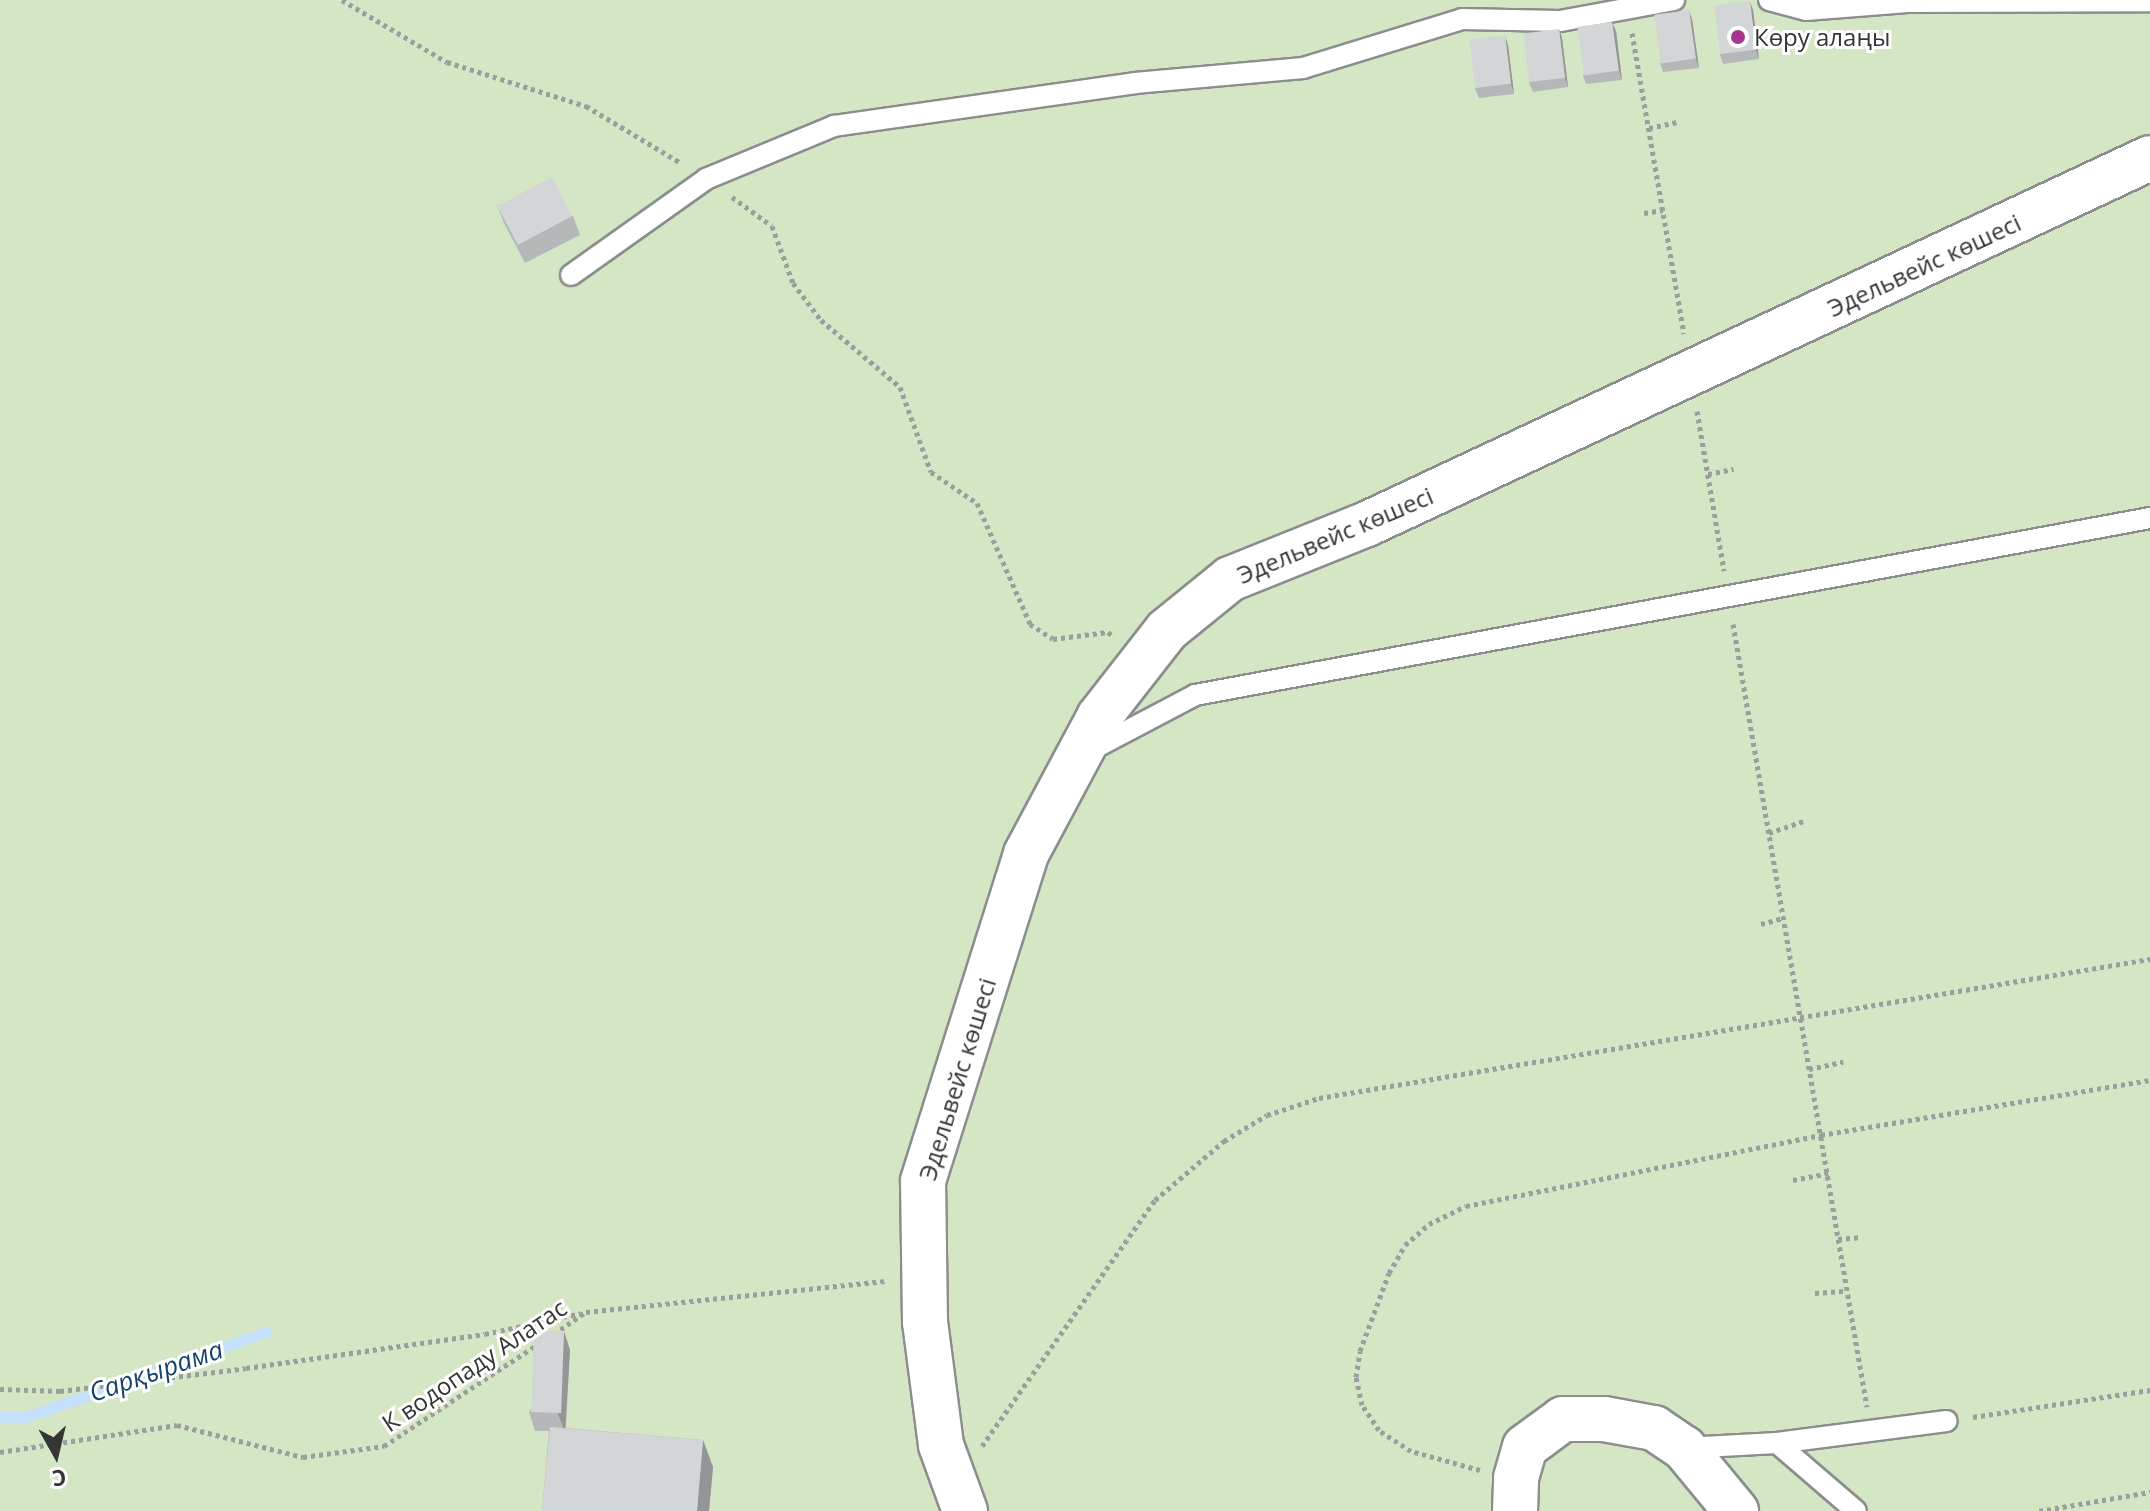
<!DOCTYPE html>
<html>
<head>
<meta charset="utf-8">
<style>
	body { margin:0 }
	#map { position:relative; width:2150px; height:1511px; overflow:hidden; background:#f2f6f5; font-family:"Open Sans",sans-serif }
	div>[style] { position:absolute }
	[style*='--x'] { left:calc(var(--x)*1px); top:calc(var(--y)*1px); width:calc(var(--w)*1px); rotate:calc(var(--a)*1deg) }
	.green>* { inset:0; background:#d5e6c4; transform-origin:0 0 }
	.stream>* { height:11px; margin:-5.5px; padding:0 5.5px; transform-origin:5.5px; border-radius:5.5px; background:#c5e0fb }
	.path>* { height:5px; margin-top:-2.5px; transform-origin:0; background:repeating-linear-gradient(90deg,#9c9e9e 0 4px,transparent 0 8px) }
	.roads { filter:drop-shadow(2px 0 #8a8e8d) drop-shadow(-2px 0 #8a8e8d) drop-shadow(0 2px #8a8e8d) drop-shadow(0 -2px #8a8e8d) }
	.service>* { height:20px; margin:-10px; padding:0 10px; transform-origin:10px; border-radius:10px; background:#fff }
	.tertiary>* { height:44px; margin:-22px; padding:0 22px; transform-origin:22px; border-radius:22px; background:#fff }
	.wall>* { inset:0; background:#b5b8b9 }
	.shaded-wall>* { inset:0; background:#939696 }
	.building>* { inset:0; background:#d2d6d7; transform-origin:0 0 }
	.dots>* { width:22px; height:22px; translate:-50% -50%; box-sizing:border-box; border:4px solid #fff; border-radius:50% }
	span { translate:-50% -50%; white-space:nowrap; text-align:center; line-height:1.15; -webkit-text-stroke:6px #fff; paint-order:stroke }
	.poi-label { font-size:24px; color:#343535 }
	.left { translate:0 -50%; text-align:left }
	.street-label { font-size:24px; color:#343535 }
	.water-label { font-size:26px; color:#14446c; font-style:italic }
	.north { position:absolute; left:16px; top:1415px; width:80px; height:80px; -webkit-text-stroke:6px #fff; paint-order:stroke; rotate:172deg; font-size:22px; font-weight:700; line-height:32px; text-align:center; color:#343535 }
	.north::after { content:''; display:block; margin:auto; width:28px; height:36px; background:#343535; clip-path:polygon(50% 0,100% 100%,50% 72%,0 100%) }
</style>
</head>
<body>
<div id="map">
	<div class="green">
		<div style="left:0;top:0;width:2150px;height:1511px"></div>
	</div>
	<div class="stream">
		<div style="--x:0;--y:1417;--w:26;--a:0"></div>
		<div style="--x:26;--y:1417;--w:255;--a:-19.5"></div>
	</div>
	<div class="path">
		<div style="--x:342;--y:0;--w:122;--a:30.6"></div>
		<div style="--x:447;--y:62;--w:146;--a:17.6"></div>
		<div style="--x:586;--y:106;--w:111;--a:31"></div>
		<div style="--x:1632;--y:33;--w:305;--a:80.2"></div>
		<div style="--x:1649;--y:128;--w:30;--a:-12"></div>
		<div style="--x:732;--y:197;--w:49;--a:35.9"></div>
		<div style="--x:772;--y:226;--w:61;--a:69.8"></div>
		<div style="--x:793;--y:283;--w:46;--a:52.9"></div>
		<div style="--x:821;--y:320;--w:104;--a:40.3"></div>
		<div style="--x:900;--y:387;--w:90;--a:70"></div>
		<div style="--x:931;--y:472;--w:55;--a:34"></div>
		<div style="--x:977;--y:503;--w:132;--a:66.3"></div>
		<div style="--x:1030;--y:624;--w:27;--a:33"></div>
		<div style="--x:1053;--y:639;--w:55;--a:-7.3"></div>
		<div style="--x:1108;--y:632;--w:8;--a:40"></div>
		<div style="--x:1644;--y:213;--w:19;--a:-9"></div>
		<div style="--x:1697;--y:411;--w:162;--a:80.4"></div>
		<div style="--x:1708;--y:474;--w:26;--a:-11"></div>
		<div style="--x:1733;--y:624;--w:794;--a:80.29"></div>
		<div style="--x:1769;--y:833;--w:37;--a:-19"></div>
		<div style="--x:1761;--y:924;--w:24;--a:-15"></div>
		<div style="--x:1809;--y:1069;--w:35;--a:-12"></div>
		<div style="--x:1793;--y:1180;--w:36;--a:-11"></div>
		<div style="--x:1838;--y:1239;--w:24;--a:-5"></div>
		<div style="--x:1815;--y:1293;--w:32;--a:-4"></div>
		<div style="--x:554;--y:1334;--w:39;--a:-35"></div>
		<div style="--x:586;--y:1312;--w:303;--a:-5.9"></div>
		<div style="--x:0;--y:1389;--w:60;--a:1.9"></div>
		<div style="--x:60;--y:1391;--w:187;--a:-7"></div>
		<div style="--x:246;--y:1368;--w:241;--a:-8.1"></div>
		<div style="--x:485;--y:1334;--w:98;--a:-12.3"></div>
		<div style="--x:1973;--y:1417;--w:179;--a:-8.7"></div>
		<div style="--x:982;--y:1446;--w:301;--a:-54.9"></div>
		<div style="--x:1155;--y:1200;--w:91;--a:-40.5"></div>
		<div style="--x:1224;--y:1141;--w:50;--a:-31.2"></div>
		<div style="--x:1267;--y:1115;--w:55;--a:-18.1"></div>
		<div style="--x:1319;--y:1098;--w:843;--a:-9.5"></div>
		<div style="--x:0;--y:1452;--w:179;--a:-8.7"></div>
		<div style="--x:177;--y:1425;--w:130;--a:14.3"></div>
		<div style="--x:303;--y:1457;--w:82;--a:-7.7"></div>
		<div style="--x:384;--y:1446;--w:181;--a:-33.5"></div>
		<div style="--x:1480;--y:1470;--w:72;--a:-164.6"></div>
		<div style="--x:1411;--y:1451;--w:38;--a:-147"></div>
		<div style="--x:1379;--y:1430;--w:30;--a:-124"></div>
		<div style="--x:1362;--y:1405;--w:29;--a:-102"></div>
		<div style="--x:1356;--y:1377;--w:26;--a:-81"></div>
		<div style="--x:1360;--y:1351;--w:83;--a:-69.6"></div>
		<div style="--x:1389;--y:1273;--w:32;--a:-60"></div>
		<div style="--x:1405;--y:1245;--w:32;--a:-41"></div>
		<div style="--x:1429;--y:1224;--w:41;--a:-25.9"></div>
		<div style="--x:1466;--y:1206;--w:362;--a:-11.3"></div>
		<div style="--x:1821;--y:1135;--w:334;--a:-9.5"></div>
		<div style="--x:2039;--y:1511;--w:113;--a:-9.7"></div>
	</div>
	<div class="roads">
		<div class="service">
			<div style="--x:1769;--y:0;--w:38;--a:15"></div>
			<div style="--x:1806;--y:10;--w:102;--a:-4.5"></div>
			<div style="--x:1908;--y:2;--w:242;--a:-0.2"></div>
			<div style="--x:571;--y:275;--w:166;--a:-35.4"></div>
			<div style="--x:706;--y:179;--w:139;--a:-22.5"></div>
			<div style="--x:834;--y:126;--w:304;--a:-8.1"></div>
			<div style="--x:1135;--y:83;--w:169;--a:-5.1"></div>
			<div style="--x:1303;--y:68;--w:166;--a:-17.1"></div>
			<div style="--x:1462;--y:19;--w:98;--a:1.2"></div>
			<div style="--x:1560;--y:21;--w:116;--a:-10.4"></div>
			<div style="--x:1089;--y:751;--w:120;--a:-27.8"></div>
			<div style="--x:1195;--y:695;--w:971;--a:-10.5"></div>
			<div style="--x:1777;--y:1443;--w:104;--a:40.7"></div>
			<div style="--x:1684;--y:1448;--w:93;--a:-3.1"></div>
			<div style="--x:1777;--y:1443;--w:171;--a:-7.4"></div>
		</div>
		<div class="tertiary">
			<div style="--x:965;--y:1511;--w:70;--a:-110"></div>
			<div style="--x:941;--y:1445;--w:124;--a:-97.4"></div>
			<div style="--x:925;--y:1322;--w:141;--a:-90.8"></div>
			<div style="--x:923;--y:1181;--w:343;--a:-72.5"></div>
			<div style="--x:1026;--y:854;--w:155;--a:-61.9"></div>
			<div style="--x:1099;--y:717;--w:110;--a:-52"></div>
			<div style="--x:1167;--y:630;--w:81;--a:-39"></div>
			<div style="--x:1230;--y:579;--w:148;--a:-21.9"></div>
			<div style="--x:1367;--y:524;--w:864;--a:-25.05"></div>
			<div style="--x:1515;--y:1511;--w:33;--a:-88"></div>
			<div style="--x:1516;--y:1478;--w:32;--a:-74"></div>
			<div style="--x:1525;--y:1447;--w:47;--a:-36.4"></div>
			<div style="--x:1563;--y:1419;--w:41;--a:0"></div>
			<div style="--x:1604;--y:1419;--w:51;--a:10.2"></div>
			<div style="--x:1654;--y:1428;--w:36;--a:34"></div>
			<div style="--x:1684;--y:1448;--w:82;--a:50.5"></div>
		</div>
	</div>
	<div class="wall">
		<div style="clip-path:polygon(1753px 10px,1759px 59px,1723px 64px,1720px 55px)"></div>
		<div style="clip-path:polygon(1692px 19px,1699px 68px,1663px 72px,1660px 63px)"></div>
		<div style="clip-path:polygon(1559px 29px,1562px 38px,1568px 87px,1533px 92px,1529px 83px)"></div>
		<div style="clip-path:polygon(1616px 31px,1622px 80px,1586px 84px,1583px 75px)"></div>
		<div style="clip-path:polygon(1508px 45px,1514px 94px,1479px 98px,1475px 89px)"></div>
		<div style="clip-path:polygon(497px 205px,573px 216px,580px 235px,525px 263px,504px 223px)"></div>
		<div style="clip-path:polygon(570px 1350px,566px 1428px,703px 1440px,713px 1467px,709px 1511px,542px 1511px,549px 1431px,535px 1431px,529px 1412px)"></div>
	</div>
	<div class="shaded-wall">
		<div style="clip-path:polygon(1750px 1px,1753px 10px,1759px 59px,1756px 50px)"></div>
		<div style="clip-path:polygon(1689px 10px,1692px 19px,1699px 68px,1696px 59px)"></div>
		<div style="clip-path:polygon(1612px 22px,1616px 31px,1622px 80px,1619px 71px)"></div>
		<div style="clip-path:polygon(1559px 29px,1562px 38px,1568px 87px,1565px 78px)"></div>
		<div style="clip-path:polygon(1505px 35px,1508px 45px,1514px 94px,1511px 84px)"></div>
		<div style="clip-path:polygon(564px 1331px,570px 1350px,565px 1432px,558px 1414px)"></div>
		<div style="clip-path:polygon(703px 1440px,713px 1467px,709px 1511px,697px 1511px)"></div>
	</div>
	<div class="building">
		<div style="left:1750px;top:1px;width:49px;height:36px;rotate:83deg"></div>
		<div style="left:1689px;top:10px;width:49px;height:35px;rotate:82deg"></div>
		<div style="left:1612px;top:22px;width:49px;height:35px;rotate:82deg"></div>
		<div style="left:1559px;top:29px;width:49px;height:36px;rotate:83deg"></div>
		<div style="left:1505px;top:35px;width:49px;height:36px;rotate:83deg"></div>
		<div style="left:552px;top:177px;width:44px;height:62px;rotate:62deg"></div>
		<div style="left:534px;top:1330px;width:30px;height:82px;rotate:2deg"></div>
		<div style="clip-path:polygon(550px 1427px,703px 1440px,697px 1511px,542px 1511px)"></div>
	</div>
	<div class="dots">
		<div style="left:1738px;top:37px;background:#a7348f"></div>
	</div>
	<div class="poi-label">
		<span class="left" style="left:1754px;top:37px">Көру алаңы</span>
	</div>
	<div class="street-label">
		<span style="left:1924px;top:265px;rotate:-25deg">Эдельвейс көшесі</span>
		<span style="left:1335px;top:535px;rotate:-23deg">Эдельвейс көшесі</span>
		<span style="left:957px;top:1079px;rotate:-73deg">Эдельвейс көшесі</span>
		<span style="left:474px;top:1365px;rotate:-34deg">К водопаду Алатас</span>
	</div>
	<div class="water-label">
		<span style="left:156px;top:1371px;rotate:-19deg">Сарқырама</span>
	</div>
	<div class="north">С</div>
</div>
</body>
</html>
